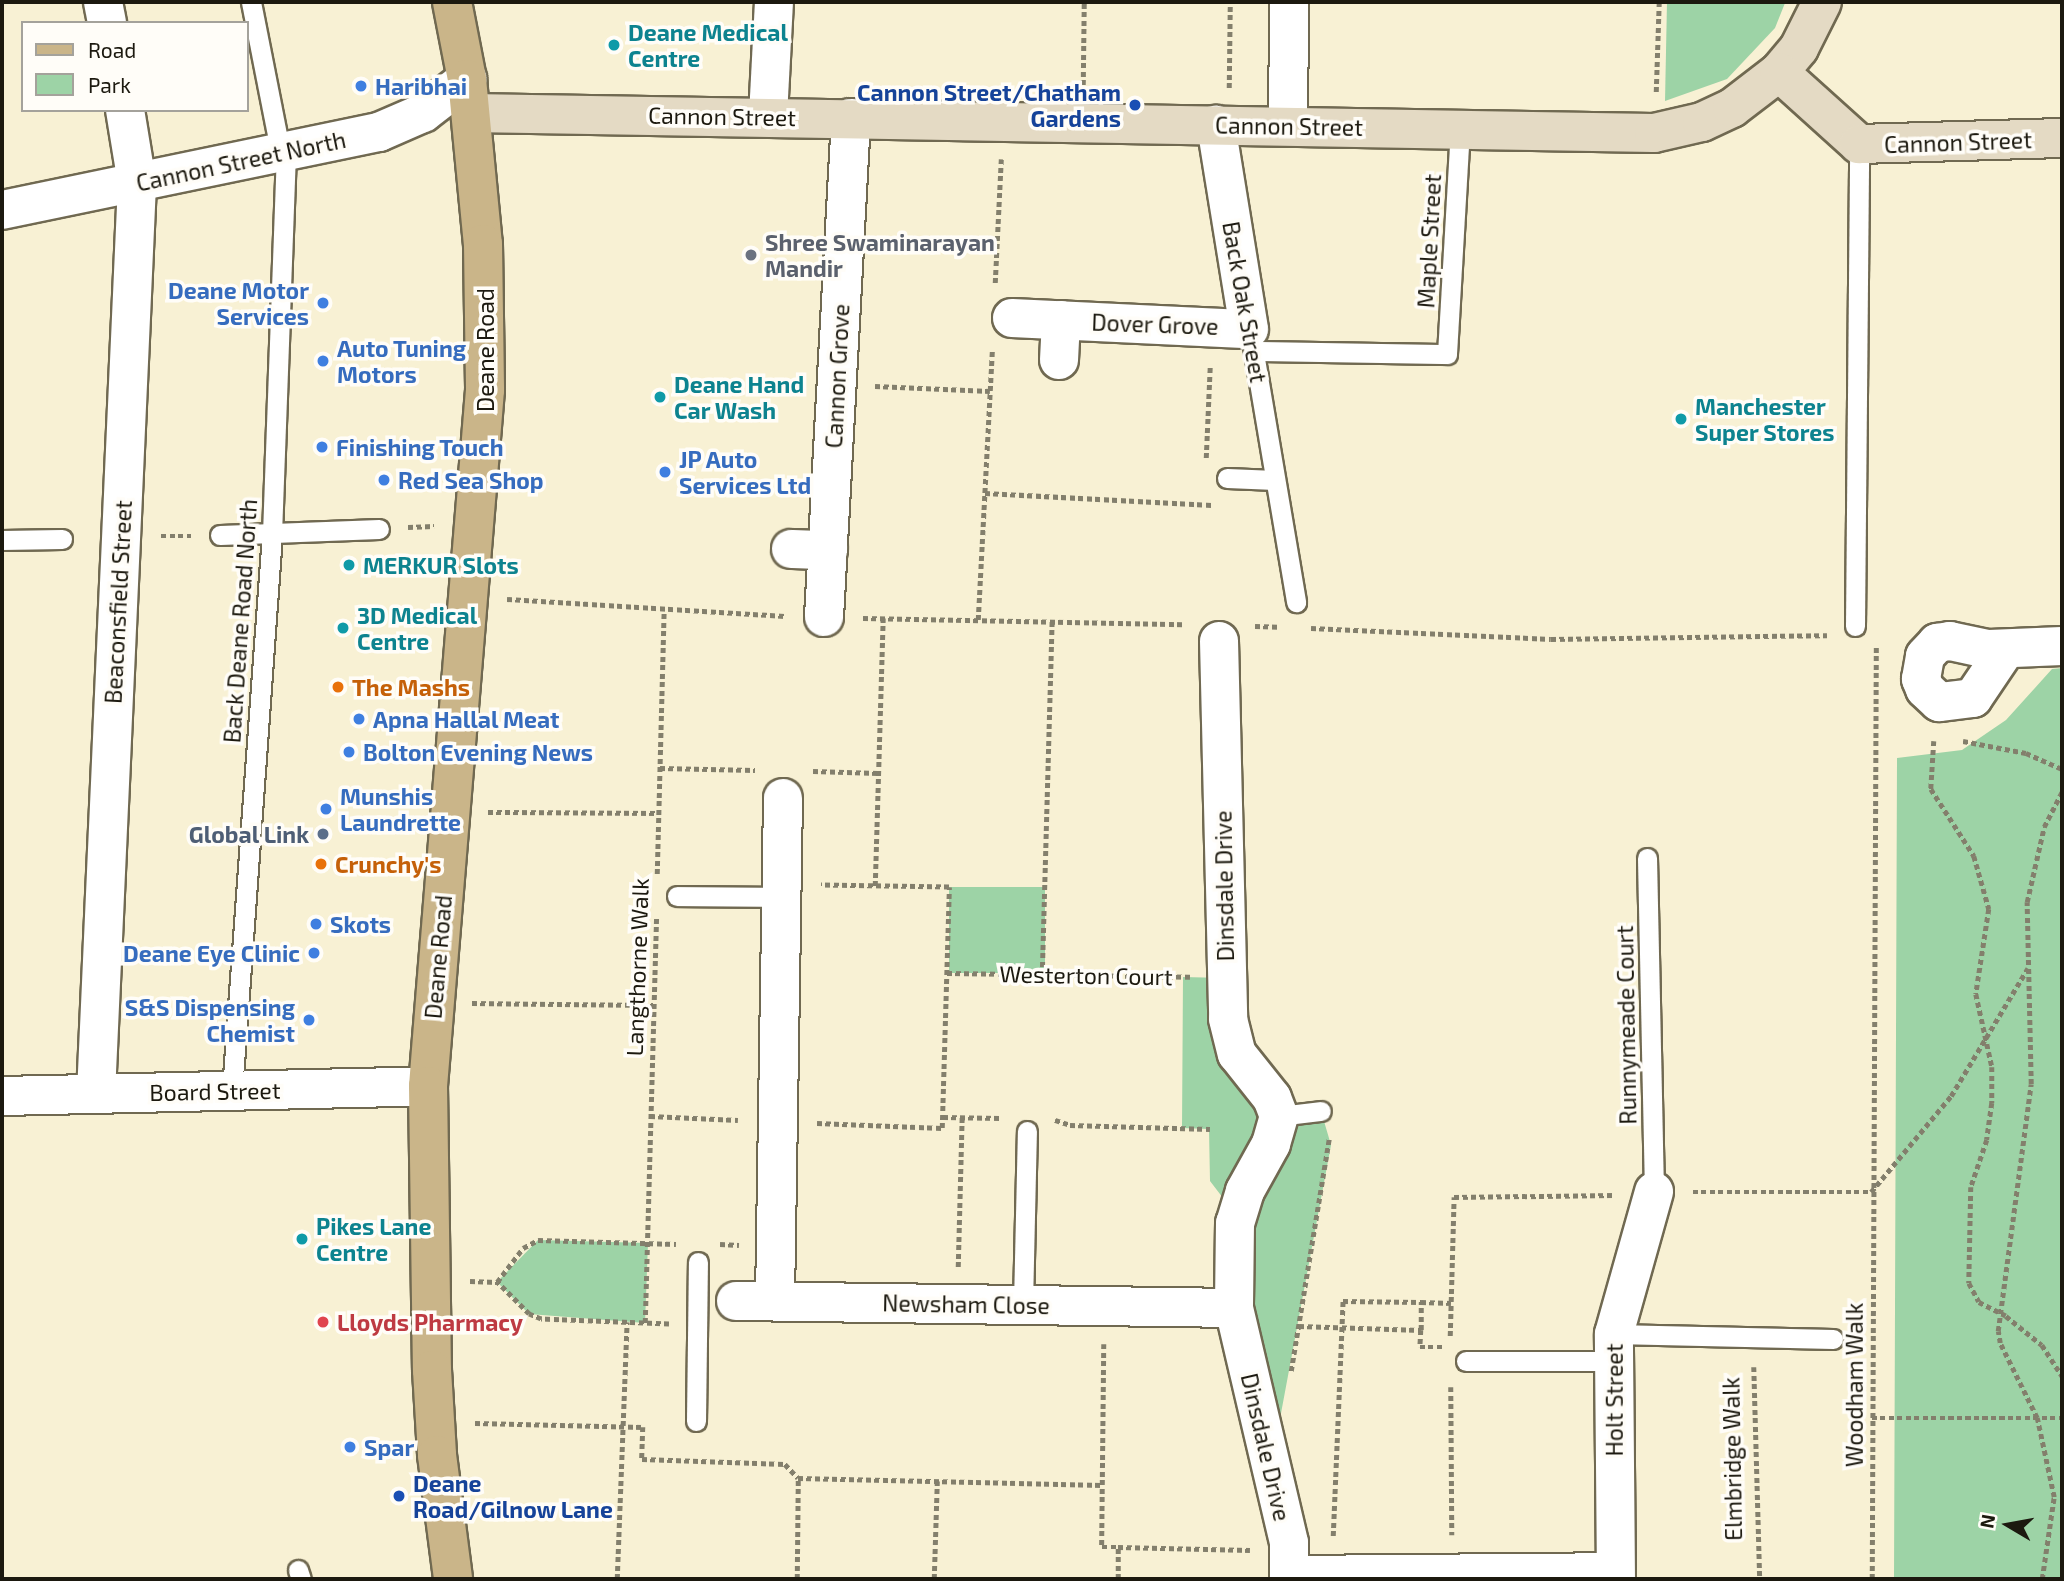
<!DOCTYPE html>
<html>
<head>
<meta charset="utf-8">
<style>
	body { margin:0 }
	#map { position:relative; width:2064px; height:1581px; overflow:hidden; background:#f8f1d4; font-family:"Exo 2",sans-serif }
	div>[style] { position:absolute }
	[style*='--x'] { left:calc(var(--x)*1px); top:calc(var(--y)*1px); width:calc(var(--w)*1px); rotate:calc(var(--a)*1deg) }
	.green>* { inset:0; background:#9dd3a6; transform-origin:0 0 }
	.path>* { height:4.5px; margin-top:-2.25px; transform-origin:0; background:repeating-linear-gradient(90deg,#837f6c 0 5px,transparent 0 8.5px) }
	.roads { filter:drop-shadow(2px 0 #706951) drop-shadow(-2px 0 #706951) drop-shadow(0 2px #706951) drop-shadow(0 -2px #706951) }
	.lane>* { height:19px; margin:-9.5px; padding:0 9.5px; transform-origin:9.5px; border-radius:9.5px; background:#fff }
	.street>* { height:38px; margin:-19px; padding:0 19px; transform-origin:19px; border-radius:19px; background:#fff }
	.secondary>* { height:38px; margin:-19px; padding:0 19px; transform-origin:19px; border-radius:19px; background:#e4dac4 }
	.primary>* { height:38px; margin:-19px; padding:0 19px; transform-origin:19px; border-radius:19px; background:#cab589 }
	.dots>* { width:19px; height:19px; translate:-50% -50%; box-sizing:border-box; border:4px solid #fffdf8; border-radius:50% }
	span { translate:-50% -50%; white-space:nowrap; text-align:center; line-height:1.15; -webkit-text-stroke:7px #fffdf8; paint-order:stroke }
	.culture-label { font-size:23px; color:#0d838f; font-weight:700 }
	.left { translate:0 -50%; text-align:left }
	.shop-label { font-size:23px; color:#366cbe; font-weight:700 }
	.right { translate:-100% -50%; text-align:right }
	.transit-label { font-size:23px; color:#164399; font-weight:700 }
	.street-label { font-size:23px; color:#1c190f }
	.worship-label { font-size:23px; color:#5b616d; font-weight:700 }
	.food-label { font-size:23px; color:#c56008; font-weight:700 }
	.service-label { font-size:23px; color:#4e5e75; font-weight:700 }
	.health-label { font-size:23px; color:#be3a42; font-weight:700 }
	.frame { position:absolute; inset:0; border:4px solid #1c190f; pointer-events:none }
	.legend { position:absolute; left:21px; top:21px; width:228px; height:91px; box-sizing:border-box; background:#fffdf8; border:2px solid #a4a29b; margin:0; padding:9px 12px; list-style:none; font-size:21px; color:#1c190f }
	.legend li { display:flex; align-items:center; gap:14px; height:35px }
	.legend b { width:35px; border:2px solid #a4a29b }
	.north { position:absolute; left:1973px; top:1490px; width:70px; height:70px; -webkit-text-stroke:5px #fffdf8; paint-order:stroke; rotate:280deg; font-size:19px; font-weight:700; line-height:28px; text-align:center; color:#1c190f }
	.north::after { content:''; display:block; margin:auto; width:24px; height:32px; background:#1c190f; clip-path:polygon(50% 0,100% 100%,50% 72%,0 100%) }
</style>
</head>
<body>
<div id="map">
	<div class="green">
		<div style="clip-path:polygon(1667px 2px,1766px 2px,1785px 3px,1775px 28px,1727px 79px,1665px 101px)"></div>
		<div style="clip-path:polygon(2062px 668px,2062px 1579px,1894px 1579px,1897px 758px,1962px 750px,2006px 720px,2052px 669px)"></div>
		<div style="left:949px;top:887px;width:96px;height:86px"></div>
		<div style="clip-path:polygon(1183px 977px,1225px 978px,1279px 1116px,1321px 1111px,1331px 1145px,1271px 1467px,1236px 1215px,1210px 1181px,1209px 1129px,1182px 1128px)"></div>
		<div style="clip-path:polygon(538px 1240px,648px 1243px,645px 1323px,529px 1314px,497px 1282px)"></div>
	</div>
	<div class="path">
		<div style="--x:1083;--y:85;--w:83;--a:-89.3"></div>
		<div style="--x:1229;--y:88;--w:86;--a:-89.3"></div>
		<div style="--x:1656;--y:92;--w:90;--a:-88.1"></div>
		<div style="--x:995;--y:283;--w:124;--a:-87.2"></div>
		<div style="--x:875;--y:386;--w:115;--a:2.5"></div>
		<div style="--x:1206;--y:458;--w:92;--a:-87.5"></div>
		<div style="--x:985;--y:493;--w:227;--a:3"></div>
		<div style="--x:408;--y:527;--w:26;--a:-2"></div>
		<div style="--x:161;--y:536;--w:30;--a:0"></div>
		<div style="--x:507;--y:599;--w:278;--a:3.5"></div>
		<div style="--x:863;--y:618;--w:320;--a:1.1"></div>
		<div style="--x:978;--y:620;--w:269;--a:-87"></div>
		<div style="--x:1255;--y:626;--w:23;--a:2"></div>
		<div style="--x:1311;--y:628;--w:240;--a:2.6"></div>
		<div style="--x:1551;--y:639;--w:276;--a:-0.8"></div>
		<div style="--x:1934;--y:741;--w:48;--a:93.6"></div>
		<div style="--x:1931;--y:789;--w:80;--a:57.3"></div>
		<div style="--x:1974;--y:856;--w:55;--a:74.2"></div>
		<div style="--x:1989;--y:909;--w:86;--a:98.7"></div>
		<div style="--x:1976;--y:994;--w:75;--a:77.6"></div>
		<div style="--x:1992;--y:1067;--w:36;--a:90"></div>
		<div style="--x:1992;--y:1103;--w:37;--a:98"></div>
		<div style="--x:1987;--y:1140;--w:50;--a:108.8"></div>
		<div style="--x:1971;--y:1187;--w:96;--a:91.2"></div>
		<div style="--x:1969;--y:1283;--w:21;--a:62"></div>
		<div style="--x:1979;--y:1302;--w:30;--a:27"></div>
		<div style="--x:2006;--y:1316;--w:46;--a:38.9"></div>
		<div style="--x:2042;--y:1345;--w:37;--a:57"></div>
		<div style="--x:1963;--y:741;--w:64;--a:10.8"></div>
		<div style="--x:2026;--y:753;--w:39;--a:24"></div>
		<div style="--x:660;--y:768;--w:95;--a:1.2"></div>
		<div style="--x:813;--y:771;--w:65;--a:1.8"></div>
		<div style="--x:488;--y:812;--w:170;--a:0.3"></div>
		<div style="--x:657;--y:874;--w:263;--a:-88.5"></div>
		<div style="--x:875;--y:886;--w:268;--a:-88.3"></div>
		<div style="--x:947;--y:973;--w:243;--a:0.9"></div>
		<div style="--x:1042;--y:975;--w:354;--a:-88.4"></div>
		<div style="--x:472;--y:1003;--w:181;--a:0.6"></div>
		<div style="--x:650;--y:1116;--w:88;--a:2.6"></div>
		<div style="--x:943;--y:1117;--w:57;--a:1"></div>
		<div style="--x:1055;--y:1120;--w:16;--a:18"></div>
		<div style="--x:1070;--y:1125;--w:140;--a:1.6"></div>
		<div style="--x:817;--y:1123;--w:125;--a:2.3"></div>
		<div style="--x:942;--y:1128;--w:241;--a:-88.3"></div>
		<div style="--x:949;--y:887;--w:128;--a:-179.1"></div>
		<div style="--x:1693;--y:1192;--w:178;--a:0"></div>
		<div style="--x:1871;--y:1192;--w:125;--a:-50.2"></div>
		<div style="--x:1951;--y:1096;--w:149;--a:-59"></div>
		<div style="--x:720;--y:1244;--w:19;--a:3"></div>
		<div style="--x:958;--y:1267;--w:150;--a:-88.5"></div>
		<div style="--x:470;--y:1281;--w:27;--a:2"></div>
		<div style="--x:645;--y:1323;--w:405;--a:-88.4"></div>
		<div style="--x:669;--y:1324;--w:128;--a:-177.8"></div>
		<div style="--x:541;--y:1319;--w:13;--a:-157"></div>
		<div style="--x:529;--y:1314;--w:45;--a:-135"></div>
		<div style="--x:497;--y:1282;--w:43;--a:-52.6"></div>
		<div style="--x:523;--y:1248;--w:17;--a:-28"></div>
		<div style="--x:538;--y:1240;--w:138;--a:1.7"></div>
		<div style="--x:1299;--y:1326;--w:122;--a:1.9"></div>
		<div style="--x:1421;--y:1330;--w:17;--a:93"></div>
		<div style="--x:1420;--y:1347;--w:22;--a:0"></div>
		<div style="--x:1421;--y:1330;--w:28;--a:-90"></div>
		<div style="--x:1421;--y:1302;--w:30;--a:2"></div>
		<div style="--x:1450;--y:1336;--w:139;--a:-88.4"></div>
		<div style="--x:1454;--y:1197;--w:160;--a:-0.7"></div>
		<div style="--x:1104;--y:1344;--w:203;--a:90.6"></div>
		<div style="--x:1102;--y:1547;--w:16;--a:0"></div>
		<div style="--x:1754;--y:1367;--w:212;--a:88.4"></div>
		<div style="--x:1291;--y:1371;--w:235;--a:-80.7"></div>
		<div style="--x:1451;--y:1387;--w:148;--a:89.6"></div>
		<div style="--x:1872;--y:1418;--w:190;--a:0"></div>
		<div style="--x:475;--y:1423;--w:168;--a:1.4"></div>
		<div style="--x:643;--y:1427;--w:32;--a:92"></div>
		<div style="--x:642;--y:1459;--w:143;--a:2"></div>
		<div style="--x:785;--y:1464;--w:19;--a:47"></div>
		<div style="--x:1333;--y:1536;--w:235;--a:-87.6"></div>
		<div style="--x:1343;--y:1301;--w:78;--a:0.7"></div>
		<div style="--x:617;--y:1579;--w:257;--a:-87.8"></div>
		<div style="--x:797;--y:1579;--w:101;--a:-89.4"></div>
		<div style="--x:798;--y:1478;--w:304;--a:1.3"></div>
		<div style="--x:934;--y:1579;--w:98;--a:-88.2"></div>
		<div style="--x:1118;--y:1579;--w:32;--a:-90"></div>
		<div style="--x:1118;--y:1547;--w:132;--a:1.3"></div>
		<div style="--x:1872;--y:1579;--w:933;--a:-89.75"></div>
		<div style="--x:2042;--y:1579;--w:83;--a:-81.7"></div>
		<div style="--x:2054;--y:1497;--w:81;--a:-102.1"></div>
		<div style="--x:2037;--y:1418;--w:84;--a:-116.3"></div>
		<div style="--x:2000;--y:1343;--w:12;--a:-99"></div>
		<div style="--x:1998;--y:1331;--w:249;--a:-82.4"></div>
		<div style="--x:2031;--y:1084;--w:182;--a:-91.3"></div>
		<div style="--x:2027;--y:902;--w:77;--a:-77.2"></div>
		<div style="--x:2044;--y:827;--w:39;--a:-63"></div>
	</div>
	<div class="roads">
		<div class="lane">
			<div style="--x:251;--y:2;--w:156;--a:78.9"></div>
			<div style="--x:1252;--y:341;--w:265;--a:80.4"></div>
			<div style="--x:1254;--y:351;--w:193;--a:0.9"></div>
			<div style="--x:1447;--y:354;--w:224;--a:-86.7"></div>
			<div style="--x:1227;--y:478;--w:48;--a:2.4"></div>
			<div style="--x:220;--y:535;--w:159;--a:-2.2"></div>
			<div style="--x:2;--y:540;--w:60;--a:-1"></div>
			<div style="--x:1855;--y:626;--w:482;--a:-89.5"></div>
			<div style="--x:1647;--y:858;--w:334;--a:88.8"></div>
			<div style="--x:677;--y:896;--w:105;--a:0.5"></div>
			<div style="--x:232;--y:1091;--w:558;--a:-85.89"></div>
			<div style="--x:272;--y:534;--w:380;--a:-87.9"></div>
			<div style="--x:1279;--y:1116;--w:42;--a:-6.8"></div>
			<div style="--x:1023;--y:1304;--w:173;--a:-88.7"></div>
			<div style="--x:1614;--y:1334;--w:219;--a:1.3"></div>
			<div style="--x:1466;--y:1361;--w:147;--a:0"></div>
			<div style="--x:696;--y:1421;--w:159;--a:-89.3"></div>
			<div style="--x:298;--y:1570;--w:9;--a:72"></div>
		</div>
		<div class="street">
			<div style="--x:103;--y:2;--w:21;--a:79"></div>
			<div style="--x:768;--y:116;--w:114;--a:-87"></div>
			<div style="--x:1288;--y:126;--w:124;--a:-89.5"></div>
			<div style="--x:2;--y:210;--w:385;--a:-11.7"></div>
			<div style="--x:379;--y:132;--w:48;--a:-23.4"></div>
			<div style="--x:423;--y:113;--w:56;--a:-37.7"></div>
			<div style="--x:1012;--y:318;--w:237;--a:2.7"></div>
			<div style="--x:1249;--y:329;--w:207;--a:-99.2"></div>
			<div style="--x:1059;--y:360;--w:40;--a:-87.1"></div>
			<div style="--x:791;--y:549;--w:37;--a:2"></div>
			<div style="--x:824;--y:617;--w:500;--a:-86.9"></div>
			<div style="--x:1219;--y:641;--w:378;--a:88.6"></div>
			<div style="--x:1228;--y:1019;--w:36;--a:76"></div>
			<div style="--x:1237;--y:1054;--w:56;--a:51.5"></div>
			<div style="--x:1272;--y:1098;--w:19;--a:69"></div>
			<div style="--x:1279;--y:1116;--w:29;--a:106"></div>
			<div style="--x:1271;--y:1144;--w:54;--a:119"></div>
			<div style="--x:1245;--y:1191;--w:34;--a:107"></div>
			<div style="--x:1235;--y:1223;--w:85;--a:90.7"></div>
			<div style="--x:1234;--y:1308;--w:241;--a:76.8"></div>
			<div style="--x:1289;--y:1543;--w:36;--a:90"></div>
			<div style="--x:2006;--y:649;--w:59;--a:124"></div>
			<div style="--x:1973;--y:698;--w:34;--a:173"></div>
			<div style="--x:1939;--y:702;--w:19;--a:-137"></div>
			<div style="--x:1925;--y:689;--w:11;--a:-112"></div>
			<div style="--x:1921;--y:679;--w:23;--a:-80"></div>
			<div style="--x:1925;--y:656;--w:18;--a:-47"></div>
			<div style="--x:1937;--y:643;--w:13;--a:-9"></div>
			<div style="--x:1950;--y:641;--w:40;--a:12"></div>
			<div style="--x:1989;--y:649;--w:73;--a:-2.4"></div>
			<div style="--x:96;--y:1094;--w:912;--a:-87.42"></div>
			<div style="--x:137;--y:183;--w:74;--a:-99.3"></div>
			<div style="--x:2;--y:1096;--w:426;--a:-1.3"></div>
			<div style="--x:736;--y:1301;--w:498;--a:0.8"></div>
			<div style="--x:775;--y:1301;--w:503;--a:-89.09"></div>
			<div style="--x:1290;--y:1575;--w:325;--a:-0.5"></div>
			<div style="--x:1616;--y:1579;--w:245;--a:-90.5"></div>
			<div style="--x:1614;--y:1334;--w:148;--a:-74.3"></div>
		</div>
		<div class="secondary">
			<div style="--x:1779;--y:72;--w:31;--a:-50"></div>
			<div style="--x:1799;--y:48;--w:51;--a:-63.4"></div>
			<div style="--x:471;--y:113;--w:1183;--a:0.97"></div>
			<div style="--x:1654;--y:133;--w:49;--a:-12.9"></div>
			<div style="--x:1702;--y:122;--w:33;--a:-25"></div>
			<div style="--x:1732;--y:108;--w:59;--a:-37.5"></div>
			<div style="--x:1779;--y:72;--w:108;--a:42"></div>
			<div style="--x:1859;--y:144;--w:203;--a:-1.7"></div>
		</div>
		<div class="primary">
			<div style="--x:452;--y:2;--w:78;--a:79"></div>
			<div style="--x:467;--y:79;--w:166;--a:84.5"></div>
			<div style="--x:483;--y:244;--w:146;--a:89.2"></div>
			<div style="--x:485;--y:390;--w:698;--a:94.68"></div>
			<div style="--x:428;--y:1086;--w:284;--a:89.2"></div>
			<div style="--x:432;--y:1370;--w:85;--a:86.6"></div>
			<div style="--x:437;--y:1455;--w:125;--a:82.6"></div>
		</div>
	</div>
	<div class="dots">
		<div style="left:614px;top:45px;background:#0f9aa8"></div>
		<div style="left:361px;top:86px;background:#3f7fe0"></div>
		<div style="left:1135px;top:105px;background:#1a4fb4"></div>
		<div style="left:751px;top:255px;background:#6b7280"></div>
		<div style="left:323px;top:303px;background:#3f7fe0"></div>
		<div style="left:323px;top:361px;background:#3f7fe0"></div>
		<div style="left:660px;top:397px;background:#0f9aa8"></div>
		<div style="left:1681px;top:419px;background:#0f9aa8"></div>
		<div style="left:322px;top:447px;background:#3f7fe0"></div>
		<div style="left:665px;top:472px;background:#3f7fe0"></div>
		<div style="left:384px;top:480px;background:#3f7fe0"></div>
		<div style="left:349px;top:565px;background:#0f9aa8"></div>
		<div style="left:343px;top:628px;background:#0f9aa8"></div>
		<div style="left:338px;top:687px;background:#e8710a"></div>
		<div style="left:359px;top:719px;background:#3f7fe0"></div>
		<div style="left:349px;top:752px;background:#3f7fe0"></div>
		<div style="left:326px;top:809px;background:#3f7fe0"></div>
		<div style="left:323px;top:834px;background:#5c6f8a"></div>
		<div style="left:321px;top:864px;background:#e8710a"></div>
		<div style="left:316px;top:924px;background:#3f7fe0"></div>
		<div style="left:314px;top:953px;background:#3f7fe0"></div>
		<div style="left:309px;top:1020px;background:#3f7fe0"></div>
		<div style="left:302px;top:1239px;background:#0f9aa8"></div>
		<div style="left:323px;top:1322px;background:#e0444e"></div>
		<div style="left:350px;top:1447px;background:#3f7fe0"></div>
		<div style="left:399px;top:1496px;background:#1a4fb4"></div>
	</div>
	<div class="culture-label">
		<span class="left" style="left:628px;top:45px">Deane Medical<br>Centre</span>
		<span class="left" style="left:674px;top:397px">Deane Hand<br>Car Wash</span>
		<span class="left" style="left:1695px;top:419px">Manchester<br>Super Stores</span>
		<span class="left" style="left:363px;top:565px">MERKUR Slots</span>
		<span class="left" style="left:357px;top:628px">3D Medical<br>Centre</span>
		<span class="left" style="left:316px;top:1239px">Pikes Lane<br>Centre</span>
	</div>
	<div class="shop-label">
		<span class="left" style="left:375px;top:86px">Haribhai</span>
		<span class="right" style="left:309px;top:303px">Deane Motor<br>Services</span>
		<span class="left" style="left:337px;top:361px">Auto Tuning<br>Motors</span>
		<span class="left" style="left:336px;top:447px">Finishing Touch</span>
		<span class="left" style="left:679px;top:472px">JP Auto<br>Services Ltd</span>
		<span class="left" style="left:398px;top:480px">Red Sea Shop</span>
		<span class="left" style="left:373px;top:719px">Apna Hallal Meat</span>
		<span class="left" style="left:363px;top:752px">Bolton Evening News</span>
		<span class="left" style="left:340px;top:809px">Munshis<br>Laundrette</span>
		<span class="left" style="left:330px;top:924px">Skots</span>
		<span class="right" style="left:300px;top:953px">Deane Eye Clinic</span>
		<span class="right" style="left:295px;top:1020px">S&amp;S Dispensing<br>Chemist</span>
		<span class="left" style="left:364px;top:1447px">Spar</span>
	</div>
	<div class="transit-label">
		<span class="right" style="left:1121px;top:105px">Cannon Street/Chatham<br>Gardens</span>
		<span class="left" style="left:413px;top:1496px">Deane<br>Road/Gilnow Lane</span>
	</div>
	<div class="street-label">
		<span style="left:722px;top:116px;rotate:1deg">Cannon Street</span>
		<span style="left:1289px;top:126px;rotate:1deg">Cannon Street</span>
		<span style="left:1958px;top:142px;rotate:-2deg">Cannon Street</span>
		<span style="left:241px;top:161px;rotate:-12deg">Cannon Street North</span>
		<span style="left:1429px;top:241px;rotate:-87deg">Maple Street</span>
		<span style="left:1245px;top:302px;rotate:80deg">Back Oak Street</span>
		<span style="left:1155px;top:324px;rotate:2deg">Dover Grove</span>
		<span style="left:485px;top:350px;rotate:-90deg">Deane Road</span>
		<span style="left:837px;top:376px;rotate:-87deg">Cannon Grove</span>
		<span style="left:118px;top:602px;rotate:-87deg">Beaconsfield Street</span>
		<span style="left:240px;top:621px;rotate:-86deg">Back Deane Road North</span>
		<span style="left:1224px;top:886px;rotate:-91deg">Dinsdale Drive</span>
		<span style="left:438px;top:957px;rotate:-85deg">Deane Road</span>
		<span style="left:637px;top:967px;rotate:-88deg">Langthorne Walk</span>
		<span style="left:1086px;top:975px;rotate:1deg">Westerton Court</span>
		<span style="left:1626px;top:1025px;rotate:-91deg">Runnymeade Court</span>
		<span style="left:215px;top:1091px;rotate:-1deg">Board Street</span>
		<span style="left:966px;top:1304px;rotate:1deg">Newsham Close</span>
		<span style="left:1854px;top:1385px;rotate:-90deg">Woodham Walk</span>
		<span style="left:1614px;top:1400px;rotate:-90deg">Holt Street</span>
		<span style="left:1266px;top:1447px;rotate:77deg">Dinsdale Drive</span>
		<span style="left:1732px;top:1459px;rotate:-91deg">Elmbridge Walk</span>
	</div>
	<div class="worship-label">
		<span class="left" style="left:765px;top:255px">Shree Swaminarayan<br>Mandir</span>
	</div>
	<div class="food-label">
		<span class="left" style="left:352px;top:687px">The Mashs</span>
		<span class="left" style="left:335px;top:864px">Crunchy's</span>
	</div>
	<div class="service-label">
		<span class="right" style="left:309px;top:834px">Global Link</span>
	</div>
	<div class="health-label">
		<span class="left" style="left:337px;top:1322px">Lloyds Pharmacy</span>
	</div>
	<div class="frame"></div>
	<ul class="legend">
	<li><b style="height:9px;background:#cab589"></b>Road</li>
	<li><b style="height:19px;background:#9dd3a6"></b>Park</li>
	</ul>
	<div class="north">N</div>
</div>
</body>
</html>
